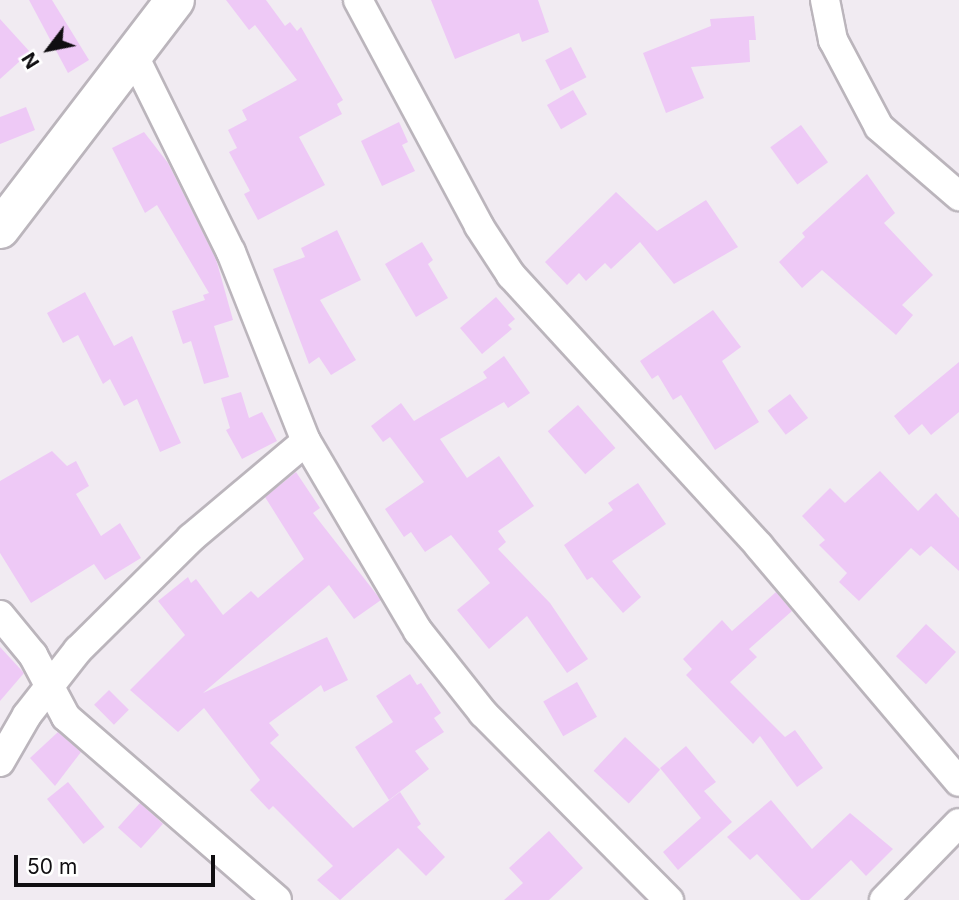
<!DOCTYPE html>
<html>
<head>
<meta charset="utf-8">
<style>
	body { margin:0 }
	#map { position:relative; width:959px; height:900px; overflow:hidden; background:#f1ebf2; font-family:Inter,sans-serif }
	div>[style] { position:absolute }
	[style*='--x'] { left:calc(var(--x)*1px); top:calc(var(--y)*1px); width:calc(var(--w)*1px); rotate:calc(var(--a)*1deg) }
	.building>* { inset:0; background:#eec9f6; transform-origin:0 0 }
	.roads { filter:drop-shadow(2px 0 #bbb5bc) drop-shadow(-2px 0 #bbb5bc) drop-shadow(0 2px #bbb5bc) drop-shadow(0 -2px #bbb5bc) }
	.street>* { height:28px; margin:-14px; padding:0 14px; transform-origin:14px; border-radius:14px; background:#fff }
	.secondary>* { height:38px; margin:-19px; padding:0 19px; transform-origin:19px; border-radius:19px; background:#fff }
	span { translate:-50% -50%; white-space:nowrap; text-align:center; line-height:1.15; -webkit-text-stroke:7px #fff; paint-order:stroke }
	.north { position:absolute; left:14px; top:14px; width:70px; height:70px; -webkit-text-stroke:5px #fff; paint-order:stroke; rotate:238deg; font-size:19px; font-weight:700; line-height:28px; text-align:center; color:#100e11 }
	.north::after { content:''; display:block; margin:auto; width:24px; height:32px; background:#100e11; clip-path:polygon(50% 0,100% 100%,50% 72%,0 100%) }
	.scale { position:absolute; left:14px; top:855px; width:201px; height:32px; box-sizing:border-box; border:4px solid #100e11; border-top:0; padding-left:9px; font-size:21px; line-height:24px; white-space:nowrap; color:#100e11; -webkit-text-stroke:5px #fff; paint-order:stroke }
</style>
</head>
<body>
<div id="map">
	<div class="building">
		<div style="clip-path:polygon(29px 0,52px 0,89px 60px,68px 73px)"></div>
		<div style="clip-path:polygon(226px 0,266px 0,285px 26px,290px 22px,297px 31px,301px 27px,343px 100px,337px 104px,342px 114px,299px 137px,325px 185px,258px 220px,244px 194px,250px 191px,229px 152px,237px 148px,228px 130px,247px 120px,242px 110px,297px 80px,255px 25px,249px 30px)"></div>
		<div style="clip-path:polygon(431px 0,538px 0,549px 32px,522px 42px,519px 33px,455px 59px)"></div>
		<div style="clip-path:polygon(754px 16px,756px 40px,749px 40px,750px 62px,691px 67px,704px 98px,666px 113px,643px 53px,711px 26px,710px 19px)"></div>
		<div style="clip-path:polygon(0 19px,30px 52px,0 79px)"></div>
		<div style="left:571px;top:47px;width:34px;height:29px;rotate:63deg"></div>
		<div style="left:573px;top:90px;width:28px;height:30px;rotate:60deg"></div>
		<div style="clip-path:polygon(26px 107px,35px 130px,0 144px,0 117px)"></div>
		<div style="clip-path:polygon(399px 122px,408px 142px,402px 145px,415px 171px,382px 186px,361px 141px)"></div>
		<div style="left:801px;top:125px;width:46px;height:38px;rotate:54deg"></div>
		<div style="clip-path:polygon(144px 132px,168px 163px,216px 259px,233px 320px,214px 326px,229px 377px,204px 384px,191px 341px,183px 344px,172px 311px,205px 300px,203px 295px,209px 293px,157px 205px,145px 213px,112px 148px)"></div>
		<div style="clip-path:polygon(867px 174px,895px 213px,884px 223px,933px 275px,902px 305px,913px 315px,896px 335px,822px 270px,802px 288px,779px 262px,805px 237px,802px 233px)"></div>
		<div style="clip-path:polygon(616px 192px,657px 231px,706px 200px,738px 247px,674px 284px,640px 242px,611px 269px,605px 263px,586px 281px,579px 273px,567px 285px,545px 262px)"></div>
		<div style="clip-path:polygon(337px 230px,361px 280px,320px 300px,356px 360px,331px 375px,319px 357px,309px 364px,273px 269px,305px 257px,301px 248px)"></div>
		<div style="clip-path:polygon(422px 242px,433px 260px,428px 264px,448px 298px,416px 317px,385px 264px)"></div>
		<div style="clip-path:polygon(85px 292px,114px 346px,132px 336px,181px 443px,160px 452px,137px 399px,124px 406px,110px 379px,103px 384px,78px 335px,63px 343px,47px 313px)"></div>
		<div style="clip-path:polygon(496px 297px,515px 319px,508px 325px,512px 329px,482px 354px,460px 328px)"></div>
		<div style="clip-path:polygon(713px 310px,741px 347px,722px 361px,759px 422px,715px 450px,681px 395px,673px 400px,658px 375px,652px 379px,640px 361px)"></div>
		<div style="clip-path:polygon(504px 356px,530px 393px,508px 408px,504px 402px,440px 439px,467px 478px,499px 456px,534px 506px,498px 531px,506px 542px,498px 549px,550px 603px,588px 659px,567px 673px,527px 616px,489px 649px,457px 610px,490px 583px,451px 535px,425px 552px,411px 532px,404px 537px,385px 509px,424px 482px,390px 437px,383px 442px,371px 426px,401px 403px,414px 421px,487px 378px,483px 372px)"></div>
		<div style="clip-path:polygon(959px 362px,959px 412px,931px 435px,922px 424px,909px 435px,894px 416px)"></div>
		<div style="clip-path:polygon(241px 392px,249px 418px,262px 412px,277px 441px,242px 459px,226px 430px,230px 428px,221px 398px)"></div>
		<div style="left:790px;top:394px;width:30px;height:28px;rotate:53deg"></div>
		<div style="left:578px;top:405px;width:57px;height:40px;rotate:49deg"></div>
		<div style="clip-path:polygon(52px 451px,67px 466px,76px 461px,89px 486px,76px 494px,101px 536px,120px 523px,141px 558px,105px 580px,94px 564px,31px 603px,0 553px,0 481px)"></div>
		<div style="clip-path:polygon(880px 471px,918px 511px,936px 493px,959px 518px,959px 571px,931px 546px,920px 556px,911px 548px,859px 601px,839px 582px,847px 573px,819px 545px,825px 540px,802px 516px,830px 488px,845px 503px)"></div>
		<div style="clip-path:polygon(296px 472px,320px 508px,313px 513px,381px 600px,354px 619px,329px 585px,203px 693px,327px 637px,348px 680px,324px 692px,321px 685px,269px 723px,279px 735px,270px 743px,353px 828px,400px 792px,421px 824px,417px 827px,445px 857px,426px 876px,398px 848px,340px 900px,317px 880px,333px 866px,273px 806px,269px 810px,250px 790px,260px 780px,204px 708px,178px 732px,130px 690px,185px 635px,158px 601px,188px 577px,191px 583px,196px 579px,223px 615px,251px 591px,258px 598px,304px 559px,265px 497px)"></div>
		<div style="clip-path:polygon(638px 483px,666px 524px,612px 561px,641px 597px,623px 613px,592px 577px,587px 580px,564px 545px,613px 510px,608px 503px)"></div>
		<div style="clip-path:polygon(776px 592px,792px 611px,749px 649px,757px 657px,730px 682px,785px 737px,795px 730px,823px 768px,797px 787px,760px 736px,753px 744px,686px 675px,692px 669px,683px 659px,722px 620px,732px 631px)"></div>
		<div style="left:926px;top:624px;width:41px;height:44px;rotate:43deg"></div>
		<div style="clip-path:polygon(0 647px,24px 673px,0 701px)"></div>
		<div style="clip-path:polygon(410px 674px,417px 685px,421px 683px,441px 713px,434px 718px,444px 732px,415px 751px,429px 769px,389px 800px,355px 747px,393px 722px,376px 696px)"></div>
		<div style="left:577px;top:682px;width:40px;height:39px;rotate:60deg"></div>
		<div style="left:109px;top:690px;width:28px;height:21px;rotate:45deg"></div>
		<div style="clip-path:polygon(58px 732px,81px 752px,55px 786px,30px 758px)"></div>
		<div style="left:625px;top:737px;width:48px;height:46px;rotate:43deg"></div>
		<div style="clip-path:polygon(686px 746px,716px 782px,704px 791px,732px 822px,678px 870px,663px 852px,701px 818px,660px 768px)"></div>
		<div style="left:68px;top:782px;width:58px;height:27px;rotate:51deg"></div>
		<div style="clip-path:polygon(771px 800px,812px 849px,850px 813px,893px 849px,866px 876px,851px 860px,809px 900px,801px 900px,757px 854px,750px 860px,727px 837px)"></div>
		<div style="left:140px;top:803px;width:31px;height:33px;rotate:42deg"></div>
		<div style="clip-path:polygon(549px 831px,583px 868px,549px 900px,504px 900px,523px 883px,509px 868px)"></div>
	</div>
	<div class="roads">
		<div class="street">
			<div style="--x:358;--y:0;--w:256;--a:61.8"></div>
			<div style="--x:479;--y:226;--w:59;--a:56.9"></div>
			<div style="--x:511;--y:275;--w:367;--a:47.5"></div>
			<div style="--x:759;--y:546;--w:309;--a:49.7"></div>
			<div style="--x:825;--y:0;--w:41;--a:78.7"></div>
			<div style="--x:833;--y:40;--w:98;--a:62.1"></div>
			<div style="--x:879;--y:127;--w:106;--a:40.8"></div>
			<div style="--x:133;--y:54;--w:221;--a:63.7"></div>
			<div style="--x:231;--y:252;--w:203;--a:68.4"></div>
			<div style="--x:306;--y:441;--w:221;--a:59.5"></div>
			<div style="--x:418;--y:631;--w:105;--a:51.6"></div>
			<div style="--x:483;--y:713;--w:264;--a:45.2"></div>
			<div style="--x:0;--y:615;--w:52;--a:50.5"></div>
			<div style="--x:33;--y:655;--w:70;--a:62"></div>
			<div style="--x:66;--y:717;--w:279;--a:40.9"></div>
			<div style="--x:0;--y:762;--w:54;--a:-60.1"></div>
			<div style="--x:27;--y:715;--w:83;--a:-51.9"></div>
			<div style="--x:78;--y:650;--w:159;--a:-44.7"></div>
			<div style="--x:191;--y:538;--w:150;--a:-40.1"></div>
			<div style="--x:884;--y:900;--w:107;--a:-45.8"></div>
		</div>
		<div class="secondary">
			<div style="--x:0;--y:229;--w:288;--a:-52.6"></div>
		</div>
	</div>
	<div class="north">N</div>
	<div class="scale">50 m</div>
</div>
</body>
</html>
